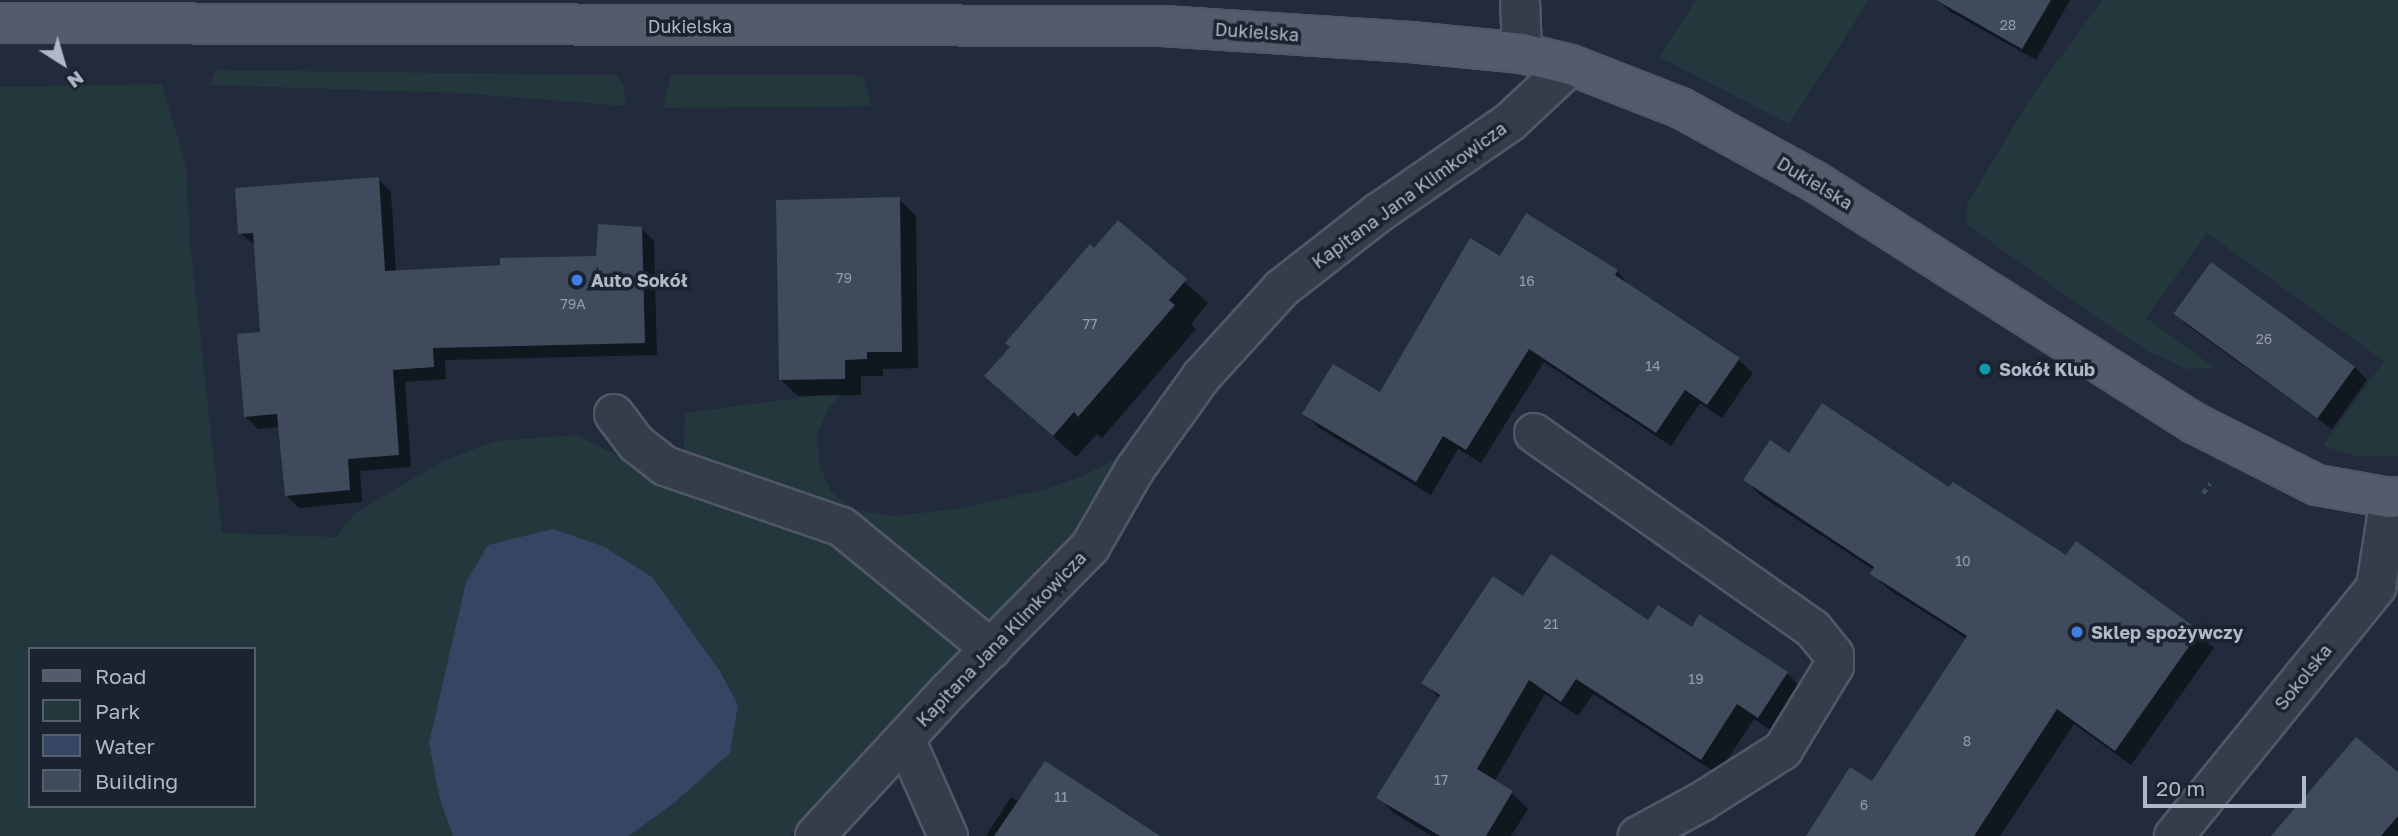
<!DOCTYPE html>
<html>
<head>
<meta charset="utf-8">
<style>
	body { margin:0 }
	#map { position:relative; width:2398px; height:836px; overflow:hidden; background:#212b3b; font-family:"Golos Text",sans-serif }
	div>[style] { position:absolute }
	[style*='--x'] { left:calc(var(--x)*1px); top:calc(var(--y)*1px); width:calc(var(--w)*1px); rotate:calc(var(--a)*1deg) }
	.green>* { inset:0; background:#23373c }
	.water>* { inset:0; background:#354562 }
	.shadow>* { inset:0; background:#0007 }
	.building>* { inset:0; background:#404a5d; transform-origin:0 0 }
	.path>* { height:4.5px; margin-top:-2.25px; transform-origin:0; background:repeating-linear-gradient(90deg,#3e5356 0 5px,transparent 0 10px) }
	.roads { filter:drop-shadow(2px 0 #505866) drop-shadow(-2px 0 #505866) drop-shadow(0 2px #505866) drop-shadow(0 -2px #505866) }
	.minor>* { height:38px; margin:-19px; padding:0 19px; transform-origin:19px; border-radius:19px; background:#353d4b }
	.major>* { height:38px; margin:-19px; padding:0 19px; transform-origin:19px; border-radius:19px; background:#535c6b }
	.dots>* { width:19px; height:19px; translate:-50% -50%; box-sizing:border-box; border:4px solid #1b2230; border-radius:50% }
	span { translate:-50% -50%; white-space:nowrap; text-align:center; line-height:1.15; -webkit-text-stroke:7px #1b2230; paint-order:stroke }
	.number-label { font-size:14px; color:#949cac }
	.number-label span { -webkit-text-stroke-width:0 }
	.street-label { font-size:18px; color:#b0b8c7 }
	.poi-label { font-size:18px; color:#b0b8c7; font-weight:700 }
	.left { translate:0 -50%; text-align:left }
	.legend { position:absolute; left:28px; top:647px; width:228px; height:161px; box-sizing:border-box; background:#1b2230; border:2px solid #575e6c; margin:0; padding:9px 12px; list-style:none; font-size:21px; color:#b0b8c7 }
	.legend li { display:flex; align-items:center; gap:14px; height:35px }
	.legend b { width:35px; border:2px solid #575e6c }
	.north { position:absolute; left:28px; top:28px; width:70px; height:70px; -webkit-text-stroke:5px #1b2230; paint-order:stroke; rotate:143deg; font-size:19px; font-weight:700; line-height:28px; text-align:center; color:#b0b8c7 }
	.north::after { content:''; display:block; margin:auto; width:24px; height:32px; background:#b0b8c7; clip-path:polygon(50% 0,100% 100%,50% 72%,0 100%) }
	.scale { position:absolute; left:2143px; top:776px; width:163px; height:32px; box-sizing:border-box; border:4px solid #b0b8c7; border-top:0; padding-left:9px; font-size:21px; line-height:24px; white-space:nowrap; color:#b0b8c7; -webkit-text-stroke:5px #1b2230; paint-order:stroke }
</style>
</head>
<body>
<div id="map">
	<div class="green">
		<div style="clip-path:polygon(1696px 0,1869px 0,1789px 124px,1659px 57px)"></div>
		<div style="clip-path:polygon(2102px 0,2398px 0,2398px 456px,2355px 456px,2323px 446px,2384px 361px,2207px 233px,2146px 318px,2215px 368px,2186px 369px,2148px 351px,2106px 324px,1966px 224px,1967px 204px,2030px 99px)"></div>
		<div style="clip-path:polygon(216px 70px,616px 75px,623px 85px,626px 106px,459px 93px,210px 85px)"></div>
		<div style="clip-path:polygon(671px 75px,856px 75px,864px 77px,871px 106px,663px 108px)"></div>
		<div style="clip-path:polygon(evenodd,162px 84px,186px 167px,190px 242px,222px 533px,336px 537px,355px 513px,443px 461px,496px 441px,576px 435px,634px 464px,834px 533px,961px 648px,948px 681px,790px 836px,629px 836px,674px 803px,738px 705px,720px 671px,653px 578px,440px 800px,453px 836px,0 836px,0 87px,162px 84px,30px 649px,254px 649px,254px 806px,30px 806px,30px 649px)"></div>
		<div style="clip-path:polygon(844px 392px,830px 406px,817px 434px,820px 467px,831px 492px,853px 509px,894px 516px,956px 509px,1046px 489px,1083px 476px,1120px 457px,1097px 493px,1110px 504px,1001px 626px,683px 465px,685px 413px)"></div>
	</div>
	<div class="water">
		<div style="clip-path:polygon(553px 529px,605px 547px,653px 578px,720px 671px,738px 705px,730px 753px,674px 803px,629px 836px,453px 836px,440px 800px,429px 743px,466px 582px,488px 545px)"></div>
	</div>
	<div class="shadow">
		<div style="clip-path:polygon(1938px 0,2070px 0,2036px 60px,1949px 11px)"></div>
		<div style="clip-path:polygon(378px 179px,391px 192px,396px 272px,598px 258px,641px 228px,654px 241px,657px 355px,445px 360px,446px 379px,405px 382px,411px 467px,360px 471px,362px 502px,299px 508px,286px 495px,280px 427px,258px 429px,246px 417px,262px 333px,256px 246px,240px 233px)"></div>
		<div style="clip-path:polygon(899px 199px,916px 216px,918px 368px,883px 369px,883px 376px,861px 376px,861px 395px,798px 396px,780px 379px)"></div>
		<div style="clip-path:polygon(1118px 222px,1208px 303px,1191px 324px,1196px 329px,1102px 438px,1097px 434px,1076px 457px,987px 376px)"></div>
		<div style="clip-path:polygon(1500px 259px,1617px 271px,1630px 287px,1738px 359px,1753px 373px,1722px 418px,1700px 403px,1671px 446px,1544px 362px,1481px 463px,1458px 449px,1431px 495px,1319px 428px,1305px 414px,1380px 395px)"></div>
		<div style="clip-path:polygon(2176px 313px,2355px 367px,2367px 380px,2332px 429px,2188px 326px)"></div>
		<div style="clip-path:polygon(1789px 455px,1950px 490px,2199px 633px,2214px 648px,2131px 765px,2074px 724px,2000px 836px,1976px 836px,1968px 831px,1965px 836px,1809px 836px,1872px 783px,1967px 639px,1888px 589px,1872px 573px,1874px 570px,1761px 496px,1746px 480px)"></div>
		<div style="clip-path:polygon(1523px 599px,1692px 630px,1787px 673px,1803px 689px,1775px 733px,1754px 719px,1718px 774px,1593px 694px,1578px 716px,1545px 694px,1494px 782px,1512px 793px,1528px 809px,1511px 836px,1432px 836px,1394px 813px,1379px 797px,1440px 699px,1423px 682px)"></div>
		<div style="clip-path:polygon(2398px 775px,2398px 836px,2288px 836px)"></div>
		<div style="clip-path:polygon(1011px 797px,1019px 802px,1157px 836px,986px 836px)"></div>
	</div>
	<div class="building">
		<div style="clip-path:polygon(1936px 0,2051px 0,2022px 49px)"></div>
		<div style="clip-path:polygon(379px 177px,385px 271px,500px 265px,500px 258px,596px 256px,598px 224px,642px 227px,645px 343px,433px 348px,434px 367px,393px 370px,399px 455px,348px 459px,350px 490px,285px 496px,277px 414px,244px 417px,237px 334px,260px 332px,253px 233px,238px 234px,235px 188px)"></div>
		<div style="clip-path:polygon(900px 197px,902px 352px,867px 352px,867px 359px,845px 360px,845px 379px,779px 380px,776px 200px)"></div>
		<div style="clip-path:polygon(1526px 213px,1618px 270px,1615px 275px,1740px 358px,1707px 405px,1685px 390px,1656px 433px,1529px 349px,1466px 450px,1443px 436px,1416px 482px,1302px 414px,1333px 364px,1380px 392px,1470px 238px,1500px 256px)"></div>
		<div style="clip-path:polygon(1118px 220px,1187px 279px,1169px 300px,1175px 305px,1078px 417px,1074px 412px,1053px 436px,984px 376px,1010px 347px,1005px 343px,1090px 244px,1094px 248px)"></div>
		<div style="left:2211px;top:262px;width:178px;height:64px;rotate:36deg"></div>
		<div style="clip-path:polygon(1822px 403px,1949px 487px,1953px 482px,2066px 555px,2076px 541px,2200px 631px,2115px 751px,2057px 709px,1974px 836px,1806px 836px,1850px 767px,1872px 781px,1967px 636px,1870px 574px,1874px 567px,1743px 480px,1770px 440px,1789px 453px)"></div>
		<div style="clip-path:polygon(1551px 554px,1648px 620px,1658px 605px,1692px 627px,1699px 614px,1788px 672px,1758px 718px,1737px 704px,1701px 760px,1576px 679px,1561px 702px,1529px 680px,1477px 769px,1513px 791px,1486px 836px,1440px 836px,1376px 798px,1440px 695px,1421px 683px,1493px 576px,1523px 596px)"></div>
		<div style="clip-path:polygon(2356px 737px,2398px 772px,2398px 816px,2381px 836px,2271px 836px)"></div>
		<div style="clip-path:polygon(1045px 761px,1073px 779px,1160px 836px,994px 836px)"></div>
	</div>
	<div class="path">
		<div style="--x:2203;--y:493;--w:12;--a:-55"></div>
	</div>
	<div class="roads">
		<div class="minor">
			<div style="--x:1520;--y:0;--w:53;--a:87.8"></div>
			<div style="--x:614;--y:414;--w:38;--a:53"></div>
			<div style="--x:637;--y:444;--w:36;--a:38"></div>
			<div style="--x:665;--y:466;--w:187;--a:19"></div>
			<div style="--x:842;--y:527;--w:193;--a:39.3"></div>
			<div style="--x:1534;--y:433;--w:341;--a:35.1"></div>
			<div style="--x:1813;--y:629;--w:33;--a:51"></div>
			<div style="--x:1834;--y:655;--w:11;--a:90"></div>
			<div style="--x:1834;--y:666;--w:98;--a:121.3"></div>
			<div style="--x:1783;--y:750;--w:97;--a:147.6"></div>
			<div style="--x:1701;--y:802;--w:72;--a:151.6"></div>
			<div style="--x:905;--y:739;--w:106;--a:66.1"></div>
			<div style="--x:815;--y:836;--w:196;--a:-47.3"></div>
			<div style="--x:948;--y:692;--w:203;--a:-45.6"></div>
			<div style="--x:1090;--y:547;--w:90;--a:-60"></div>
			<div style="--x:1135;--y:469;--w:113;--a:-54.3"></div>
			<div style="--x:1201;--y:377;--w:120;--a:-47.7"></div>
			<div style="--x:1282;--y:288;--w:122;--a:-38"></div>
			<div style="--x:1378;--y:213;--w:160;--a:-34.6"></div>
			<div style="--x:1510;--y:122;--w:83;--a:-43.1"></div>
			<div style="--x:2174;--y:836;--w:321;--a:-50.9"></div>
			<div style="--x:2376;--y:587;--w:90;--a:-81.1"></div>
		</div>
		<div class="major">
			<div style="--x:0;--y:23;--w:1162;--a:0.15"></div>
			<div style="--x:1162;--y:26;--w:249;--a:3.7"></div>
			<div style="--x:1410;--y:42;--w:113;--a:5.6"></div>
			<div style="--x:1522;--y:53;--w:50;--a:13.8"></div>
			<div style="--x:1571;--y:65;--w:118;--a:21.4"></div>
			<div style="--x:1681;--y:108;--w:152;--a:28.8"></div>
			<div style="--x:1814;--y:181;--w:451;--a:32.5"></div>
			<div style="--x:2194;--y:423;--w:138;--a:26.8"></div>
			<div style="--x:2317;--y:485;--w:74;--a:10.1"></div>
			<div style="--x:2390;--y:498;--w:8;--a:-7"></div>
		</div>
	</div>
	<div class="dots">
		<div style="left:577px;top:280px;background:#3f7fe0"></div>
		<div style="left:1985px;top:369px;background:#0f9aa8"></div>
		<div style="left:2077px;top:632px;background:#3f7fe0"></div>
	</div>
	<div class="number-label">
		<span style="left:2008px;top:25px">28</span>
		<span style="left:844px;top:278px">79</span>
		<span style="left:1527px;top:281px">16</span>
		<span style="left:573px;top:304px">79A</span>
		<span style="left:1090px;top:324px">77</span>
		<span style="left:2264px;top:339px">26</span>
		<span style="left:1653px;top:366px">14</span>
		<span style="left:1963px;top:561px">10</span>
		<span style="left:1551px;top:624px">21</span>
		<span style="left:1696px;top:679px">19</span>
		<span style="left:1967px;top:741px">8</span>
		<span style="left:1441px;top:780px">17</span>
		<span style="left:1061px;top:797px">11</span>
		<span style="left:1864px;top:805px">6</span>
	</div>
	<div class="street-label">
		<span style="left:690px;top:26px">Dukielska</span>
		<span style="left:1257px;top:32px;rotate:4deg">Dukielska</span>
		<span style="left:1815px;top:183px;rotate:31deg">Dukielska</span>
		<span style="left:1409px;top:195px;rotate:-36deg">Kapitana Jana Klimkowicza</span>
		<span style="left:1001px;top:639px;rotate:-46deg">Kapitana Jana Klimkowicza</span>
		<span style="left:2303px;top:677px;rotate:-51deg">Sokolska</span>
	</div>
	<div class="poi-label">
		<span class="left" style="left:591px;top:280px">Auto Sokół</span>
		<span class="left" style="left:1999px;top:369px">Sokół Klub</span>
		<span class="left" style="left:2091px;top:632px">Sklep spożywczy</span>
	</div>
	<ul class="legend">
	<li><b style="height:9px;background:#535c6b"></b>Road</li>
	<li><b style="height:19px;background:#23373c"></b>Park</li>
	<li><b style="height:19px;background:#354562"></b>Water</li>
	<li><b style="height:19px;background:#404a5d"></b>Building</li>
	</ul>
	<div class="north">N</div>
	<div class="scale">20 m</div>
</div>
</body>
</html>
